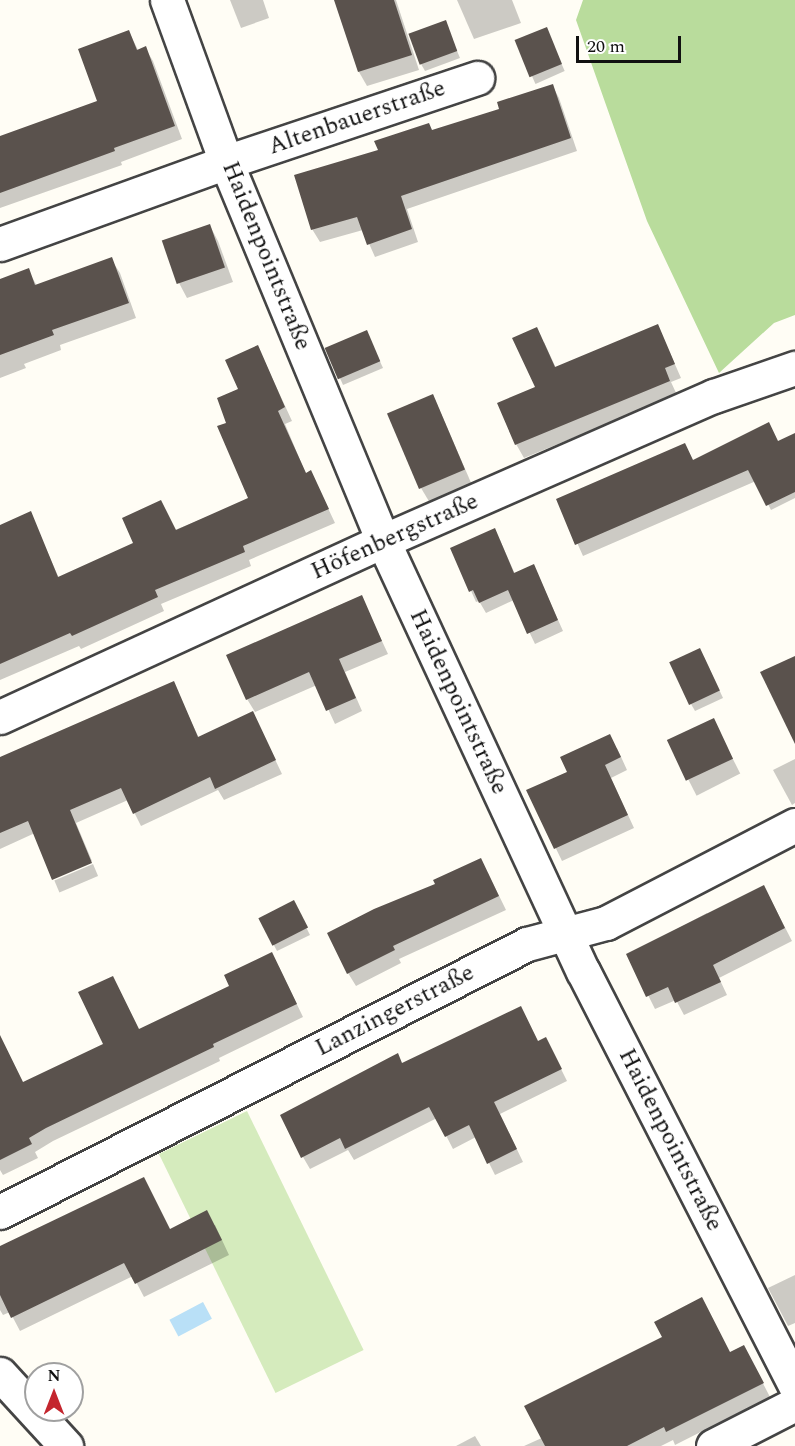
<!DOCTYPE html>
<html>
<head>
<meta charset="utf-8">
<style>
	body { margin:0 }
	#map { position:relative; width:795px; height:1446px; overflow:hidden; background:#fffdf5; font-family:Spectral,serif }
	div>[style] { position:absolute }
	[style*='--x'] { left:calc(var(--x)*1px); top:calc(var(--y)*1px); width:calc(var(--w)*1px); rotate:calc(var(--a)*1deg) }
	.green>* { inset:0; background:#d5ebbd; transform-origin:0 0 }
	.forest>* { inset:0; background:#b9dc9c }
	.water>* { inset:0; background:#b9e0f7; transform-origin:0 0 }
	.shadow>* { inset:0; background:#0003; transform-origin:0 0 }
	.building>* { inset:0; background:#5a524d; transform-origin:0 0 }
	.roads { filter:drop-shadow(2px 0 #444) drop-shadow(-2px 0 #444) drop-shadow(0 2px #444) drop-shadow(0 -2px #444) }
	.street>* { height:33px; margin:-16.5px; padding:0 16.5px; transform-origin:16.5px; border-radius:16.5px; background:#fff }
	span { translate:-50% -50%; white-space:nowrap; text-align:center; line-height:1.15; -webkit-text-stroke:6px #fff; paint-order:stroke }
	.street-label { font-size:24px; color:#111 }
	.north { position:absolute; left:24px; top:1362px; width:60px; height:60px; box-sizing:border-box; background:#fff; border:2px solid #a0a0a0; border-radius:50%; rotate:0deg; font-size:16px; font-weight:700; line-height:24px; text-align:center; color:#111 }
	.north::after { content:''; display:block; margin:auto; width:21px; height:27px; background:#c4262e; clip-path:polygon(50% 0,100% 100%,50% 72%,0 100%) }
	.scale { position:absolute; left:576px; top:36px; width:105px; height:27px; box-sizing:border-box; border:3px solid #111; border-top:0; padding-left:8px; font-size:18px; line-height:21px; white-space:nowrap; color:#111; -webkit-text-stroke:4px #fff; paint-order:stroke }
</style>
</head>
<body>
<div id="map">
	<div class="green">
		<div style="left:247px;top:1111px;width:266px;height:98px;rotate:64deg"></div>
	</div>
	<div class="forest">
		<div style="clip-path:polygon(583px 0,795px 0,795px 315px,774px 323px,719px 373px,647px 221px,576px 20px)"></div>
	</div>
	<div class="water">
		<div style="left:203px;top:1302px;width:19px;height:38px;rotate:62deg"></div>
	</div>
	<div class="shadow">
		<div style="clip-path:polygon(230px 0,263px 0,269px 18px,241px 28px)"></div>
		<div style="clip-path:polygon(336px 0,396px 0,419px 70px,367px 86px,359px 72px)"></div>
		<div style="clip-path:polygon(457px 0,512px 0,521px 23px,474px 39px)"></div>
		<div style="clip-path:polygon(445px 22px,460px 58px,425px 71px,421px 64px)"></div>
		<div style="left:546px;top:29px;width:46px;height:32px;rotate:66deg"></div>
		<div style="clip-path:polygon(129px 32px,138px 50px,145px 48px,153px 61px,182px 139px,121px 162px,122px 165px,0 208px,0 137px,99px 102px)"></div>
		<div style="clip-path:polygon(552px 85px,559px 98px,577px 151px,407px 209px,418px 242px,375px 257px,363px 230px,320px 242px,312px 229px,380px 151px,432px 131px,501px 110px)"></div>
		<div style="clip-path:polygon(210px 226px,218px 241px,233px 282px,187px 298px,179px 283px)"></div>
		<div style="clip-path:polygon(111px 259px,120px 273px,136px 318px,60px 345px,61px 350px,24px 364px,26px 368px,0 378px,0 281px,28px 270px,37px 286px)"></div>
		<div style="clip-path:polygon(658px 326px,681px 378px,671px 382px,677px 395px,524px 458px,516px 444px,537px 388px,544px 342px,556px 368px)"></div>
		<div style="clip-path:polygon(370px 339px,383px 368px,343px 385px,327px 349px)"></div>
		<div style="clip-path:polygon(258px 347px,292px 421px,285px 424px,306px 474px,311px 472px,335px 523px,249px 560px,251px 566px,161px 604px,164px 611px,81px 649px,79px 646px,0 680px,0 527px,30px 513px,59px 578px,250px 499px,227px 424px)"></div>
		<div style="clip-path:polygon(433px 395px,472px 485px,430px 503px,421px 488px)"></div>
		<div style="clip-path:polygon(795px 435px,795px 498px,771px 510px,756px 481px,583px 556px,558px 500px,685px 445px,693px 461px,779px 442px)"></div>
		<div style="clip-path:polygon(500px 540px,515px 574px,534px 566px,563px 631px,535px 644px,514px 600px,486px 613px,479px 601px,476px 602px,452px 548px)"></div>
		<div style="clip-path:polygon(361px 596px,388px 654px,345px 672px,362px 711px,335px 724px,317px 685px,253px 713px,282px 774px,224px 800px,218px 790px,141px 826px,128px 800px,76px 823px,92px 861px,53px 878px,35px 833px,0 849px,0 761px,173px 683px,199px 738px,255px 712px,247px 699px,317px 615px)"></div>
		<div style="clip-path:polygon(704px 657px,723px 698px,695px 711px,691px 704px)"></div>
		<div style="left:713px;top:720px;width:60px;height:49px;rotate:63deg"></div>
		<div style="clip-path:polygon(617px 748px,627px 770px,611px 778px,634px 828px,562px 861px,528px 791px)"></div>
		<div style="clip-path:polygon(795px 759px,795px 803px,792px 805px,773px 770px)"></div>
		<div style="left:93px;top:864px;width:13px;height:42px;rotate:67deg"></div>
		<div style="clip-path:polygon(488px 873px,506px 910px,399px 959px,401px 963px,356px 986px,348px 973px)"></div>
		<div style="clip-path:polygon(771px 900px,792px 941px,719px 978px,727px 995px,684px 1015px,676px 1000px,655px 1009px,628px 955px,707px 913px,708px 915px)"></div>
		<div style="clip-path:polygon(297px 909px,310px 935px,277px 951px,260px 919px)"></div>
		<div style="clip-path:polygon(279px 967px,303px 1017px,219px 1058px,220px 1061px,53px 1141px,35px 1152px,38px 1158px,3px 1175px,0 1170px,0 1070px,24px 1084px)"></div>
		<div style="clip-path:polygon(538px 1043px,552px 1051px,567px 1081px,500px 1114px,523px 1162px,495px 1175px,476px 1137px,453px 1149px,437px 1118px,354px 1160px,348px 1150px,310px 1169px,303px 1157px,402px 1065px)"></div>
		<div style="clip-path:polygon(215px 1225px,229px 1255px,144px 1297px,133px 1276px,20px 1331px,10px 1312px,3px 1315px,0 1310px,0 1248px)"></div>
		<div style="clip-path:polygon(795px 1275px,795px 1323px,788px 1326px,768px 1288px)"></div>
		<div style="clip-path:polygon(730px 1353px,751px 1360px,770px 1397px,675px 1445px,673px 1440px,661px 1446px,524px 1446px)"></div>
		<div style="clip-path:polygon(475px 1436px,481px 1446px,456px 1446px)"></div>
	</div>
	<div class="building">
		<div style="clip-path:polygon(334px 0,394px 0,412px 55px,358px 72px)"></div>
		<div style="left:446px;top:20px;width:33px;height:40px;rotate:70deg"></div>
		<div style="left:547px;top:27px;width:40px;height:35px;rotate:68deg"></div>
		<div style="clip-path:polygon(129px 30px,137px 50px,146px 46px,175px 126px,114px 148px,115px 151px,0 193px,0 136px,97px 101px,78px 49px)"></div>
		<div style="clip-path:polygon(553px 84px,571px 138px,401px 196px,412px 229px,367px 245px,357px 217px,311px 230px,294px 175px,378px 150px,374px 141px,429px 123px,432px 130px,499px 109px,497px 102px)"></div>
		<div style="left:210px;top:224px;width:46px;height:51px;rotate:71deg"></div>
		<div style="clip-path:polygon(112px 257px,129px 303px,52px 330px,54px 335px,0 355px,0 279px,29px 268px,35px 285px)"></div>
		<div style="clip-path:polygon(658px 324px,675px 364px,665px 368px,670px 381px,515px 445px,497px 403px,535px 387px,512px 338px,537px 327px,555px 367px)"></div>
		<div style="left:367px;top:330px;width:34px;height:46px;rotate:67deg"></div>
		<div style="clip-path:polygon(258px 345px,285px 407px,278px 411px,306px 473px,311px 470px,329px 509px,243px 546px,245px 552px,155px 590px,158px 597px,72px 636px,70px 633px,0 664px,0 525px,31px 511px,58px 577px,133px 543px,122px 518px,161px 500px,176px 530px,248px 498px,217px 426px,226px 423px,217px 398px,238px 389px,225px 360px)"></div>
		<div style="left:433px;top:394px;width:82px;height:50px;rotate:67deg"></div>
		<div style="clip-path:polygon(769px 422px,778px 441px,795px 433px,795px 492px,766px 506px,748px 470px,575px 545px,556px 499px,685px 443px,693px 460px)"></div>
		<div style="clip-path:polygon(495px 528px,514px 573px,534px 564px,558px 620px,527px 634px,508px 590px,479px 603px,473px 590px,469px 592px,450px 548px)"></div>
		<div style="clip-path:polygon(362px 595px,382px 641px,339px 659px,356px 698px,326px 711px,309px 672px,246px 700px,226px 655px)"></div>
		<div style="left:700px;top:648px;width:47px;height:34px;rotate:65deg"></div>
		<div style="clip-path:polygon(795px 656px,795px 744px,760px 672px)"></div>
		<div style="clip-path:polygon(174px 681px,198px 737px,253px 711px,276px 760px,215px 789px,210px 777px,133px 814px,121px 788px,70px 810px,92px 863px,52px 880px,28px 821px,0 833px,0 757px)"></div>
		<div style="left:714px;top:718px;width:45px;height:52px;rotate:65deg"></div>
		<div style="clip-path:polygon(610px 734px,621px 757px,605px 765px,628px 815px,554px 849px,526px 790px,567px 772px,560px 757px)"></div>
		<div style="clip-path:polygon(481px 858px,499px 896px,393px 946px,395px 950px,347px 974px,327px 933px,374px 909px,435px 884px,433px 880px)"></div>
		<div style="clip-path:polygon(764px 885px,785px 928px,713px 965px,721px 982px,675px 1003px,668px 987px,646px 997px,626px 954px)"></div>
		<div style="left:294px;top:900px;width:31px;height:40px;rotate:63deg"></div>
		<div style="clip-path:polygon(272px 952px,297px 1004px,213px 1044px,214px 1047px,46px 1128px,29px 1138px,32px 1144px,0 1160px,0 1035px,23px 1082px,103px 1044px,78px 992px,113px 976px,139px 1029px,229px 986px,224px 975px)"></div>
		<div style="clip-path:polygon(521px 1006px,538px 1041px,546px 1037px,562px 1069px,494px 1102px,517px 1149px,487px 1164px,469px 1125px,445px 1137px,429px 1107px,345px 1149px,340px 1138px,301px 1158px,280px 1115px,398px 1053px,402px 1063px)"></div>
		<div style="clip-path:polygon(144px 1177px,170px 1229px,207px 1210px,222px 1240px,135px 1284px,124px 1263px,11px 1318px,0 1295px,0 1246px)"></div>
		<div style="clip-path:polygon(702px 1297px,730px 1352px,744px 1345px,764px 1383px,666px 1432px,664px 1427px,627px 1446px,545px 1446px,524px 1406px,662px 1337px,654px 1322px)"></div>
	</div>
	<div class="roads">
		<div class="street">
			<div style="--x:167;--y:0;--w:172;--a:70"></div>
			<div style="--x:226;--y:162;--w:410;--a:67.5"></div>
			<div style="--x:383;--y:541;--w:474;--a:65.1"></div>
			<div style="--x:583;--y:971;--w:465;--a:62.9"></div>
			<div style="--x:0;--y:244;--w:240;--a:-19.9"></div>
			<div style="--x:226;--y:162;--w:265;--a:-18.5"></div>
			<div style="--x:0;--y:717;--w:422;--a:-24.7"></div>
			<div style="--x:383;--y:541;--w:361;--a:-23.7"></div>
			<div style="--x:714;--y:396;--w:86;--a:-19.1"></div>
			<div style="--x:0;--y:1212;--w:591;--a:-26.96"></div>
			<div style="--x:527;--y:944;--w:82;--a:-14.9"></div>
			<div style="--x:606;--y:923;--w:213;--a:-27.4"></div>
			<div style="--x:0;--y:1374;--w:98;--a:47.5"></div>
			<div style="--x:713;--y:1446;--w:92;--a:-27.1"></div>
		</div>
	</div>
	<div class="street-label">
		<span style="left:357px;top:118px;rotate:-19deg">Altenbauerstraße</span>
		<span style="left:266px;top:256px;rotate:68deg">Haidenpointstraße</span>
		<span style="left:395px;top:537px;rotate:-24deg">Höfenbergstraße</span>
		<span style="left:458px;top:702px;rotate:65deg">Haidenpointstraße</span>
		<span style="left:395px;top:1011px;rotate:-27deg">Lanzingerstraße</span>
		<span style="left:670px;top:1140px;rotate:63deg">Haidenpointstraße</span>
	</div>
	<div class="north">N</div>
	<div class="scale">20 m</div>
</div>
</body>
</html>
